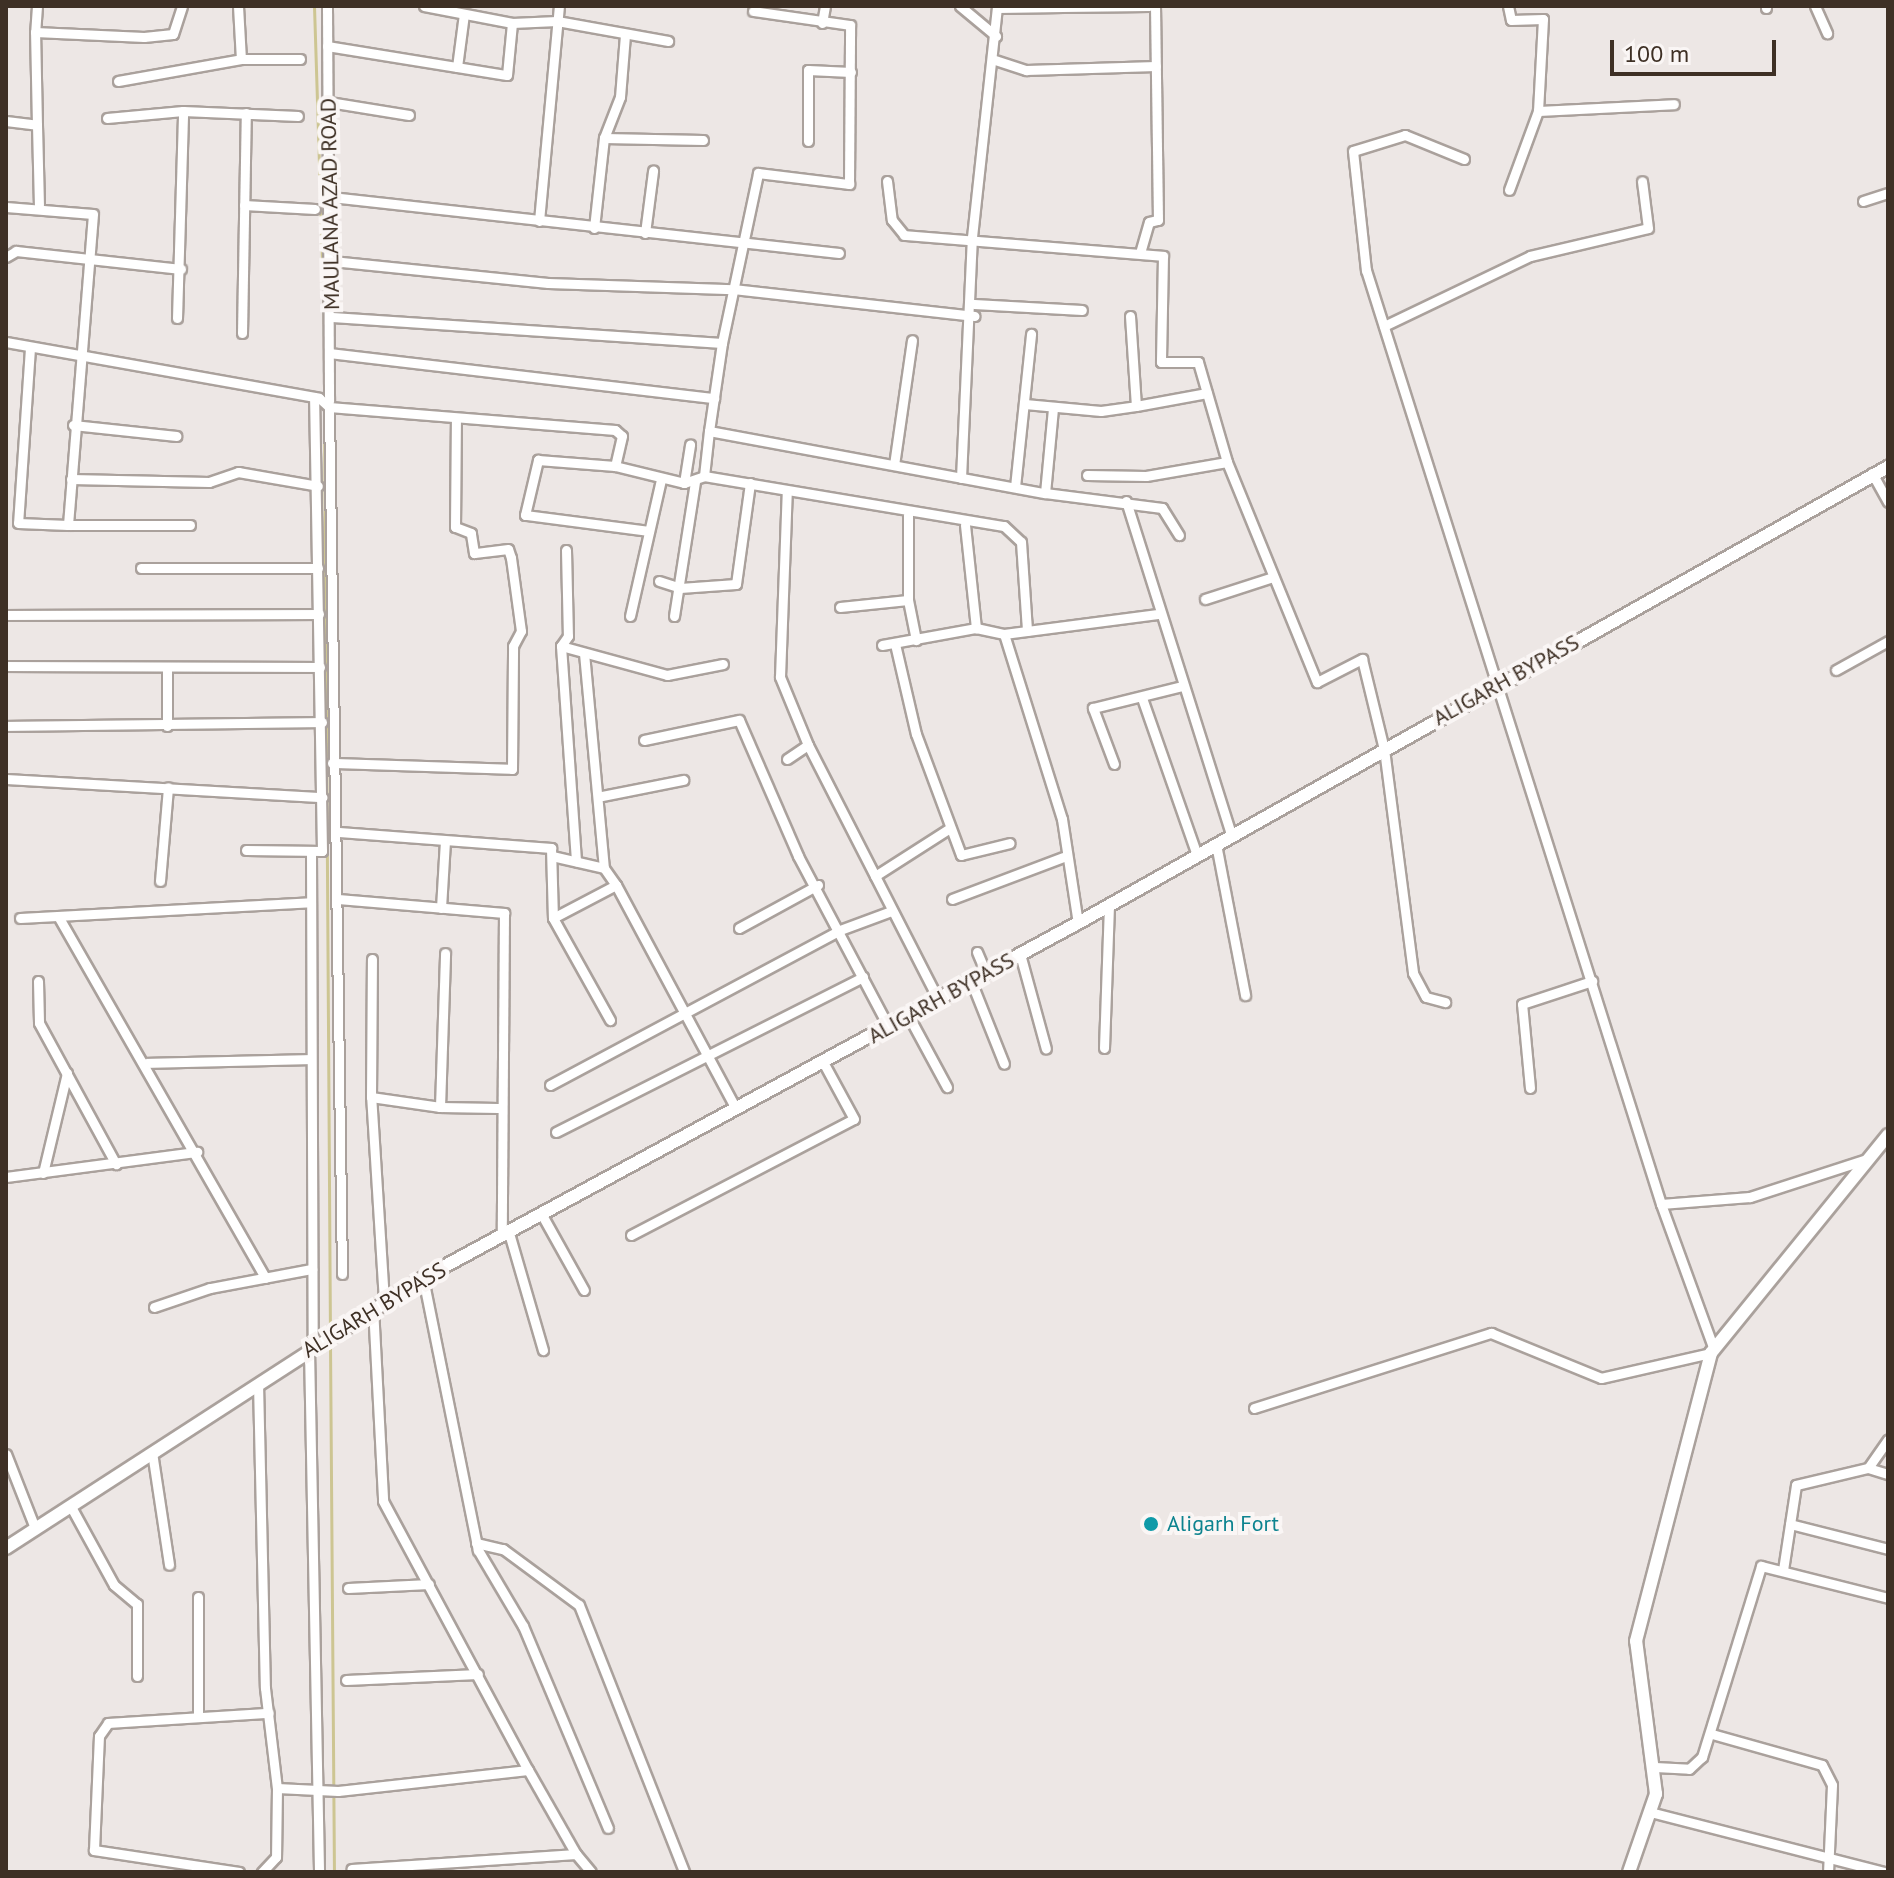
<!DOCTYPE html>
<html>
<head>
<meta charset="utf-8">
<style>
	body { margin:0 }
	#map { position:relative; width:1894px; height:1878px; overflow:hidden; background:#ede7e5; font-family:"PT Sans",sans-serif }
	div>[style] { position:absolute }
	[style*='--x'] { left:calc(var(--x)*1px); top:calc(var(--y)*1px); width:calc(var(--w)*1px); rotate:calc(var(--a)*1deg) }
	.stream>* { height:3px; margin:-1.5px; padding:0 1.5px; transform-origin:1.5px; border-radius:1.5px; background:#cdc592 }
	.roads { filter:drop-shadow(2px 0 #aaa19c) drop-shadow(-2px 0 #aaa19c) drop-shadow(0 2px #aaa19c) drop-shadow(0 -2px #aaa19c) }
	.street>* { height:9px; margin:-4.5px; padding:0 4.5px; transform-origin:4.5px; border-radius:4.5px; background:#fff }
	.secondary>* { height:12px; margin:-6px; padding:0 6px; transform-origin:6px; border-radius:6px; background:#fff }
	.dots>* { width:22px; height:22px; translate:-50% -50%; box-sizing:border-box; border:4px solid #faf6f5; border-radius:50% }
	span { translate:-50% -50%; white-space:nowrap; text-align:center; line-height:1.15; -webkit-text-stroke:8px #faf6f5; paint-order:stroke }
	.street-label { font-size:22px; color:#3e3025 }
	.culture-label { font-size:22px; color:#0d838f }
	.left { translate:0 -50%; text-align:left }
	.frame { position:absolute; inset:0; border:8px solid #3e3025; pointer-events:none }
	.scale { position:absolute; left:1610px; top:40px; width:166px; height:36px; box-sizing:border-box; border:4px solid #3e3025; border-top:0; padding-left:10px; font-size:24px; line-height:28px; white-space:nowrap; color:#3e3025; -webkit-text-stroke:6px #faf6f5; paint-order:stroke }
</style>
</head>
<body>
<div id="map">
	<div class="stream">
		<div style="--x:314;--y:6;--w:322;--a:88.2"></div>
		<div style="--x:324;--y:400;--w:44;--a:-90"></div>
		<div style="--x:324;--y:408;--w:924;--a:89.63"></div>
		<div style="--x:330;--y:1344;--w:528;--a:89.57"></div>
	</div>
	<div class="roads">
		<div class="street">
			<div style="--x:37;--y:6;--w:26;--a:94"></div>
			<div style="--x:35;--y:32;--w:109;--a:2.6"></div>
			<div style="--x:144;--y:37;--w:29;--a:-6"></div>
			<div style="--x:173;--y:34;--w:29;--a:-72"></div>
			<div style="--x:238;--y:6;--w:53;--a:86.8"></div>
			<div style="--x:327;--y:6;--w:395;--a:89.7"></div>
			<div style="--x:424;--y:6;--w:90;--a:10.9"></div>
			<div style="--x:960;--y:6;--w:47;--a:39.8"></div>
			<div style="--x:1508;--y:6;--w:14;--a:78"></div>
			<div style="--x:1511;--y:20;--w:32;--a:-2"></div>
			<div style="--x:1543;--y:19;--w:92;--a:93.1"></div>
			<div style="--x:1538;--y:111;--w:84;--a:110.2"></div>
			<div style="--x:1766;--y:6;--w:2;--a:90"></div>
			<div style="--x:1815;--y:6;--w:30;--a:66"></div>
			<div style="--x:997;--y:8;--w:152;--a:-0.8"></div>
			<div style="--x:822;--y:23;--w:17;--a:-80"></div>
			<div style="--x:327;--y:46;--w:182;--a:9.2"></div>
			<div style="--x:507;--y:75;--w:52;--a:-84.5"></div>
			<div style="--x:512;--y:23;--w:45;--a:-2.5"></div>
			<div style="--x:557;--y:21;--w:113;--a:10.2"></div>
			<div style="--x:995;--y:60;--w:33;--a:18"></div>
			<div style="--x:1026;--y:70;--w:130;--a:-1.8"></div>
			<div style="--x:457;--y:67;--w:53;--a:-82.5"></div>
			<div style="--x:118;--y:81;--w:125;--a:-10.1"></div>
			<div style="--x:241;--y:59;--w:59;--a:0"></div>
			<div style="--x:329;--y:102;--w:81;--a:9.2"></div>
			<div style="--x:1538;--y:111;--w:136;--a:-2.9"></div>
			<div style="--x:107;--y:118;--w:76;--a:-5.3"></div>
			<div style="--x:183;--y:111;--w:115;--a:2.5"></div>
			<div style="--x:6;--y:121;--w:31;--a:7"></div>
			<div style="--x:37;--y:125;--w:93;--a:-91.2"></div>
			<div style="--x:37;--y:125;--w:80;--a:88.6"></div>
			<div style="--x:604;--y:138;--w:44;--a:-68.7"></div>
			<div style="--x:620;--y:97;--w:62;--a:-85.4"></div>
			<div style="--x:808;--y:141;--w:71;--a:-90"></div>
			<div style="--x:808;--y:70;--w:43;--a:2.7"></div>
			<div style="--x:1464;--y:159;--w:64;--a:-157.9"></div>
			<div style="--x:1405;--y:135;--w:54;--a:162.9"></div>
			<div style="--x:1353;--y:151;--w:120;--a:83.8"></div>
			<div style="--x:1366;--y:270;--w:979;--a:72.47"></div>
			<div style="--x:1661;--y:1204;--w:155;--a:70"></div>
			<div style="--x:887;--y:181;--w:39;--a:83"></div>
			<div style="--x:892;--y:220;--w:19;--a:51"></div>
			<div style="--x:904;--y:235;--w:260;--a:4.6"></div>
			<div style="--x:1163;--y:256;--w:106;--a:91.1"></div>
			<div style="--x:1161;--y:362;--w:37;--a:0"></div>
			<div style="--x:1198;--y:362;--w:104;--a:73.8"></div>
			<div style="--x:1227;--y:462;--w:238;--a:67.8"></div>
			<div style="--x:1317;--y:682;--w:51;--a:-27.1"></div>
			<div style="--x:1362;--y:659;--w:93;--a:76.3"></div>
			<div style="--x:1384;--y:749;--w:226;--a:82.6"></div>
			<div style="--x:1413;--y:973;--w:27;--a:62"></div>
			<div style="--x:1426;--y:997;--w:20;--a:15"></div>
			<div style="--x:331;--y:197;--w:511;--a:6.29"></div>
			<div style="--x:1863;--y:201;--w:26;--a:-18"></div>
			<div style="--x:244;--y:205;--w:71;--a:3.2"></div>
			<div style="--x:6;--y:207;--w:87;--a:4.6"></div>
			<div style="--x:93;--y:214;--w:312;--a:94.6"></div>
			<div style="--x:68;--y:525;--w:122;--a:0"></div>
			<div style="--x:539;--y:221;--w:216;--a:-84.7"></div>
			<div style="--x:594;--y:228;--w:91;--a:-83.7"></div>
			<div style="--x:604;--y:138;--w:99;--a:1.2"></div>
			<div style="--x:645;--y:233;--w:63;--a:-82.6"></div>
			<div style="--x:1140;--y:253;--w:32;--a:-74"></div>
			<div style="--x:1149;--y:222;--w:9;--a:-13"></div>
			<div style="--x:1158;--y:220;--w:214;--a:-90.8"></div>
			<div style="--x:6;--y:257;--w:12;--a:-31"></div>
			<div style="--x:16;--y:251;--w:166;--a:6.2"></div>
			<div style="--x:332;--y:261;--w:217;--a:5.8"></div>
			<div style="--x:548;--y:283;--w:185;--a:1.9"></div>
			<div style="--x:733;--y:289;--w:243;--a:6.4"></div>
			<div style="--x:974;--y:304;--w:108;--a:3.2"></div>
			<div style="--x:1130;--y:316;--w:90;--a:86.2"></div>
			<div style="--x:1136;--y:406;--w:72;--a:-10.4"></div>
			<div style="--x:332;--y:317;--w:391;--a:3.8"></div>
			<div style="--x:722;--y:343;--w:89;--a:98.4"></div>
			<div style="--x:177;--y:318;--w:207;--a:-88.3"></div>
			<div style="--x:1384;--y:326;--w:162;--a:-25.6"></div>
			<div style="--x:1530;--y:256;--w:121;--a:-13.3"></div>
			<div style="--x:1648;--y:228;--w:47;--a:-97.3"></div>
			<div style="--x:242;--y:333;--w:220;--a:-89"></div>
			<div style="--x:6;--y:342;--w:318;--a:10.1"></div>
			<div style="--x:319;--y:398;--w:13;--a:42"></div>
			<div style="--x:329;--y:407;--w:287;--a:4.6"></div>
			<div style="--x:615;--y:430;--w:9;--a:41"></div>
			<div style="--x:622;--y:436;--w:31;--a:103"></div>
			<div style="--x:722;--y:343;--w:174;--a:-78"></div>
			<div style="--x:758;--y:173;--w:92;--a:6.9"></div>
			<div style="--x:849;--y:184;--w:159;--a:-89.6"></div>
			<div style="--x:850;--y:25;--w:98;--a:-171.8"></div>
			<div style="--x:30;--y:348;--w:175;--a:93.9"></div>
			<div style="--x:18;--y:523;--w:50;--a:2.3"></div>
			<div style="--x:329;--y:353;--w:388;--a:6.7"></div>
			<div style="--x:1025;--y:404;--w:76;--a:5.3"></div>
			<div style="--x:1101;--y:411;--w:35;--a:-8"></div>
			<div style="--x:329;--y:407;--w:867;--a:89.14"></div>
			<div style="--x:73;--y:425;--w:104;--a:6.1"></div>
			<div style="--x:894;--y:465;--w:126;--a:-81.8"></div>
			<div style="--x:1872;--y:473;--w:33;--a:61"></div>
			<div style="--x:1087;--y:475;--w:59;--a:1"></div>
			<div style="--x:1146;--y:476;--w:82;--a:-9.8"></div>
			<div style="--x:704;--y:476;--w:45;--a:-83.7"></div>
			<div style="--x:709;--y:431;--w:342;--a:10.5"></div>
			<div style="--x:1045;--y:493;--w:118;--a:7.3"></div>
			<div style="--x:1162;--y:508;--w:32;--a:58"></div>
			<div style="--x:961;--y:478;--w:241;--a:-87.4"></div>
			<div style="--x:972;--y:237;--w:232;--a:-83.8"></div>
			<div style="--x:71;--y:479;--w:138;--a:1.2"></div>
			<div style="--x:209;--y:482;--w:31;--a:-19"></div>
			<div style="--x:238;--y:472;--w:81;--a:9.9"></div>
			<div style="--x:684;--y:483;--w:39;--a:-81"></div>
			<div style="--x:1015;--y:487;--w:154;--a:-84"></div>
			<div style="--x:1045;--y:493;--w:84;--a:-84.6"></div>
			<div style="--x:1126;--y:501;--w:349;--a:72.5"></div>
			<div style="--x:908;--y:515;--w:85;--a:90"></div>
			<div style="--x:908;--y:600;--w:41;--a:78.7"></div>
			<div style="--x:965;--y:525;--w:104;--a:83.9"></div>
			<div style="--x:649;--y:531;--w:125;--a:-172.6"></div>
			<div style="--x:525;--y:515;--w:57;--a:-76.7"></div>
			<div style="--x:538;--y:460;--w:77;--a:4.5"></div>
			<div style="--x:615;--y:466;--w:71;--a:13.8"></div>
			<div style="--x:684;--y:483;--w:21;--a:-19"></div>
			<div style="--x:704;--y:476;--w:304;--a:9.5"></div>
			<div style="--x:1004;--y:526;--w:23;--a:43"></div>
			<div style="--x:1021;--y:542;--w:89;--a:86.1"></div>
			<div style="--x:566;--y:550;--w:86;--a:88.7"></div>
			<div style="--x:568;--y:636;--w:12;--a:125"></div>
			<div style="--x:561;--y:646;--w:216;--a:86"></div>
			<div style="--x:141;--y:568;--w:177;--a:0"></div>
			<div style="--x:659;--y:581;--w:22;--a:18"></div>
			<div style="--x:680;--y:588;--w:56;--a:-4.1"></div>
			<div style="--x:736;--y:584;--w:102;--a:-82.1"></div>
			<div style="--x:1205;--y:599;--w:71;--a:-17.9"></div>
			<div style="--x:840;--y:607;--w:68;--a:-5.9"></div>
			<div style="--x:6;--y:615;--w:313;--a:-0.2"></div>
			<div style="--x:630;--y:616;--w:140;--a:-77.2"></div>
			<div style="--x:674;--y:616;--w:136;--a:-81.1"></div>
			<div style="--x:1004;--y:634;--w:155;--a:-7.4"></div>
			<div style="--x:895;--y:644;--w:92;--a:76.9"></div>
			<div style="--x:916;--y:734;--w:129;--a:69.6"></div>
			<div style="--x:961;--y:855;--w:50;--a:-13.8"></div>
			<div style="--x:882;--y:645;--w:96;--a:-10.3"></div>
			<div style="--x:976;--y:628;--w:29;--a:12"></div>
			<div style="--x:1004;--y:634;--w:194;--a:72.6"></div>
			<div style="--x:1062;--y:819;--w:105;--a:81.3"></div>
			<div style="--x:561;--y:646;--w:110;--a:15.3"></div>
			<div style="--x:667;--y:675;--w:57;--a:-11.1"></div>
			<div style="--x:584;--y:653;--w:216;--a:84.7"></div>
			<div style="--x:604;--y:868;--w:21;--a:55"></div>
			<div style="--x:6;--y:666;--w:314;--a:0.2"></div>
			<div style="--x:1836;--y:670;--w:60;--a:-29.1"></div>
			<div style="--x:1142;--y:698;--w:166;--a:70.7"></div>
			<div style="--x:6;--y:726;--w:316;--a:-0.7"></div>
			<div style="--x:167;--y:726;--w:58;--a:-90"></div>
			<div style="--x:644;--y:740;--w:97;--a:-11.9"></div>
			<div style="--x:739;--y:720;--w:148;--a:66.5"></div>
			<div style="--x:798;--y:856;--w:192;--a:62.1"></div>
			<div style="--x:808;--y:745;--w:285;--a:62.9"></div>
			<div style="--x:787;--y:759;--w:25;--a:-34"></div>
			<div style="--x:808;--y:745;--w:74;--a:-112.4"></div>
			<div style="--x:780;--y:677;--w:187;--a:-87.9"></div>
			<div style="--x:332;--y:763;--w:180;--a:1.9"></div>
			<div style="--x:512;--y:769;--w:123;--a:-89.5"></div>
			<div style="--x:513;--y:646;--w:17;--a:-62"></div>
			<div style="--x:521;--y:631;--w:74;--a:-97.8"></div>
			<div style="--x:511;--y:558;--w:9;--a:-108"></div>
			<div style="--x:508;--y:549;--w:34;--a:173"></div>
			<div style="--x:474;--y:553;--w:20;--a:-99"></div>
			<div style="--x:471;--y:533;--w:17;--a:-159"></div>
			<div style="--x:455;--y:527;--w:109;--a:-89.5"></div>
			<div style="--x:1114;--y:764;--w:60;--a:-110.6"></div>
			<div style="--x:1093;--y:708;--w:92;--a:-13.9"></div>
			<div style="--x:6;--y:779;--w:317;--a:3.3"></div>
			<div style="--x:602;--y:796;--w:83;--a:-11.2"></div>
			<div style="--x:339;--y:832;--w:213;--a:4.3"></div>
			<div style="--x:551;--y:848;--w:70;--a:88.4"></div>
			<div style="--x:553;--y:918;--w:71;--a:-27.6"></div>
			<div style="--x:616;--y:885;--w:254;--a:61.8"></div>
			<div style="--x:1216;--y:844;--w:154;--a:79.1"></div>
			<div style="--x:246;--y:850;--w:76;--a:0.8"></div>
			<div style="--x:322;--y:851;--w:454;--a:-91"></div>
			<div style="--x:311;--y:851;--w:496;--a:89.8"></div>
			<div style="--x:552;--y:856;--w:53;--a:13"></div>
			<div style="--x:875;--y:876;--w:89;--a:-32.6"></div>
			<div style="--x:160;--y:881;--w:94;--a:-85.1"></div>
			<div style="--x:338;--y:899;--w:167;--a:4.8"></div>
			<div style="--x:504;--y:913;--w:323;--a:90.4"></div>
			<div style="--x:952;--y:899;--w:119;--a:-20.7"></div>
			<div style="--x:441;--y:908;--w:67;--a:-86.6"></div>
			<div style="--x:58;--y:916;--w:417;--a:60.2"></div>
			<div style="--x:20;--y:918;--w:291;--a:-3.1"></div>
			<div style="--x:553;--y:918;--w:117;--a:60.8"></div>
			<div style="--x:739;--y:928;--w:90;--a:-28.6"></div>
			<div style="--x:977;--y:952;--w:23;--a:67"></div>
			<div style="--x:1020;--y:954;--w:98;--a:74.7"></div>
			<div style="--x:38;--y:981;--w:42;--a:88.6"></div>
			<div style="--x:39;--y:1023;--w:161;--a:61.4"></div>
			<div style="--x:971;--y:981;--w:89;--a:68.3"></div>
			<div style="--x:908;--y:1015;--w:82;--a:61.6"></div>
			<div style="--x:1104;--y:1048;--w:143;--a:-88"></div>
			<div style="--x:147;--y:1063;--w:162;--a:-1.4"></div>
			<div style="--x:550;--y:1085;--w:329;--a:-28.1"></div>
			<div style="--x:840;--y:930;--w:54;--a:-20.4"></div>
			<div style="--x:1530;--y:1088;--w:84;--a:-95.4"></div>
			<div style="--x:1522;--y:1004;--w:74;--a:-18.2"></div>
			<div style="--x:371;--y:1097;--w:138;--a:-89.6"></div>
			<div style="--x:440;--y:1107;--w:58;--a:1"></div>
			<div style="--x:556;--y:1132;--w:344;--a:-26.8"></div>
			<div style="--x:43;--y:1173;--w:103;--a:-76.5"></div>
			<div style="--x:6;--y:1177;--w:193;--a:-7.5"></div>
			<div style="--x:1661;--y:1204;--w:89;--a:-4.5"></div>
			<div style="--x:1750;--y:1197;--w:123;--a:-18"></div>
			<div style="--x:542;--y:1215;--w:86;--a:60.8"></div>
			<div style="--x:509;--y:1233;--w:122;--a:73.8"></div>
			<div style="--x:631;--y:1235;--w:251;--a:-27.5"></div>
			<div style="--x:854;--y:1119;--w:65;--a:-118.5"></div>
			<div style="--x:423;--y:1278;--w:278;--a:78.6"></div>
			<div style="--x:478;--y:1550;--w:88;--a:59.4"></div>
			<div style="--x:523;--y:1626;--w:219;--a:67.2"></div>
			<div style="--x:384;--y:1301;--w:204;--a:-93.6"></div>
			<div style="--x:371;--y:1097;--w:70;--a:8.2"></div>
			<div style="--x:440;--y:1107;--w:154;--a:-88.1"></div>
			<div style="--x:154;--y:1307;--w:59;--a:-18.7"></div>
			<div style="--x:210;--y:1288;--w:104;--a:-10.6"></div>
			<div style="--x:373;--y:1307;--w:194;--a:87"></div>
			<div style="--x:383;--y:1501;--w:306;--a:61.7"></div>
			<div style="--x:309;--y:1349;--w:523;--a:88.9"></div>
			<div style="--x:258;--y:1383;--w:305;--a:88.7"></div>
			<div style="--x:265;--y:1688;--w:101;--a:83.2"></div>
			<div style="--x:277;--y:1788;--w:69;--a:90.8"></div>
			<div style="--x:276;--y:1857;--w:21;--a:133"></div>
			<div style="--x:1254;--y:1408;--w:249;--a:-17.6"></div>
			<div style="--x:1491;--y:1333;--w:119;--a:22.2"></div>
			<div style="--x:1601;--y:1378;--w:113;--a:-12.8"></div>
			<div style="--x:152;--y:1452;--w:114;--a:81.4"></div>
			<div style="--x:6;--y:1454;--w:79;--a:68.6"></div>
			<div style="--x:1868;--y:1468;--w:21;--a:17"></div>
			<div style="--x:70;--y:1505;--w:91;--a:61.2"></div>
			<div style="--x:114;--y:1585;--w:30;--a:40"></div>
			<div style="--x:137;--y:1604;--w:72;--a:90"></div>
			<div style="--x:1790;--y:1524;--w:101;--a:14.3"></div>
			<div style="--x:476;--y:1543;--w:28;--a:13"></div>
			<div style="--x:503;--y:1549;--w:94;--a:36.4"></div>
			<div style="--x:579;--y:1605;--w:287;--a:68.5"></div>
			<div style="--x:1783;--y:1570;--w:86;--a:-81.3"></div>
			<div style="--x:1796;--y:1485;--w:74;--a:-13.3"></div>
			<div style="--x:1868;--y:1468;--w:35;--a:-55"></div>
			<div style="--x:348;--y:1588;--w:81;--a:-2.8"></div>
			<div style="--x:198;--y:1597;--w:120;--a:90"></div>
			<div style="--x:346;--y:1680;--w:132;--a:-2.6"></div>
			<div style="--x:1712;--y:1734;--w:114;--a:15.7"></div>
			<div style="--x:1822;--y:1765;--w:22;--a:63"></div>
			<div style="--x:1832;--y:1785;--w:87;--a:92.6"></div>
			<div style="--x:1655;--y:1767;--w:34;--a:3"></div>
			<div style="--x:1689;--y:1769;--w:18;--a:-43"></div>
			<div style="--x:1702;--y:1757;--w:200;--a:-72.8"></div>
			<div style="--x:1761;--y:1566;--w:131;--a:14.1"></div>
			<div style="--x:277;--y:1788;--w:61;--a:2.8"></div>
			<div style="--x:338;--y:1791;--w:191;--a:-6.3"></div>
			<div style="--x:528;--y:1770;--w:97;--a:60.3"></div>
			<div style="--x:576;--y:1854;--w:225;--a:176.2"></div>
			<div style="--x:1654;--y:1813;--w:237;--a:14.4"></div>
			<div style="--x:576;--y:1854;--w:23;--a:50"></div>
			<div style="--x:239;--y:1872;--w:147;--a:-171.4"></div>
			<div style="--x:94;--y:1850;--w:114;--a:-87.5"></div>
			<div style="--x:99;--y:1736;--w:16;--a:-55"></div>
			<div style="--x:108;--y:1723;--w:161;--a:-3.6"></div>
		</div>
		<div class="secondary">
			<div style="--x:6;--y:1548;--w:497;--a:-32.9"></div>
			<div style="--x:423;--y:1278;--w:745;--a:-28.46"></div>
			<div style="--x:1078;--y:923;--w:930;--a:-29.38"></div>
			<div style="--x:1629;--y:1872;--w:83;--a:-70.9"></div>
			<div style="--x:1656;--y:1794;--w:154;--a:-97.4"></div>
			<div style="--x:1636;--y:1641;--w:298;--a:-75.4"></div>
			<div style="--x:1711;--y:1353;--w:281;--a:-50.9"></div>
		</div>
	</div>
	<div class="dots">
		<div style="left:1151px;top:1524px;background:#0f9aa8"></div>
	</div>
	<div class="street-label">
		<span style="left:330px;top:204px;rotate:-91deg">MAULANA AZAD ROAD</span>
		<span style="left:1506px;top:680px;rotate:-29deg">ALIGARH BYPASS</span>
		<span style="left:941px;top:998px;rotate:-29deg">ALIGARH BYPASS</span>
		<span style="left:374px;top:1310px;rotate:-31deg">ALIGARH BYPASS</span>
	</div>
	<div class="culture-label">
		<span class="left" style="left:1167px;top:1524px">Aligarh Fort</span>
	</div>
	<div class="frame"></div>
	<div class="scale">100 m</div>
</div>
</body>
</html>
